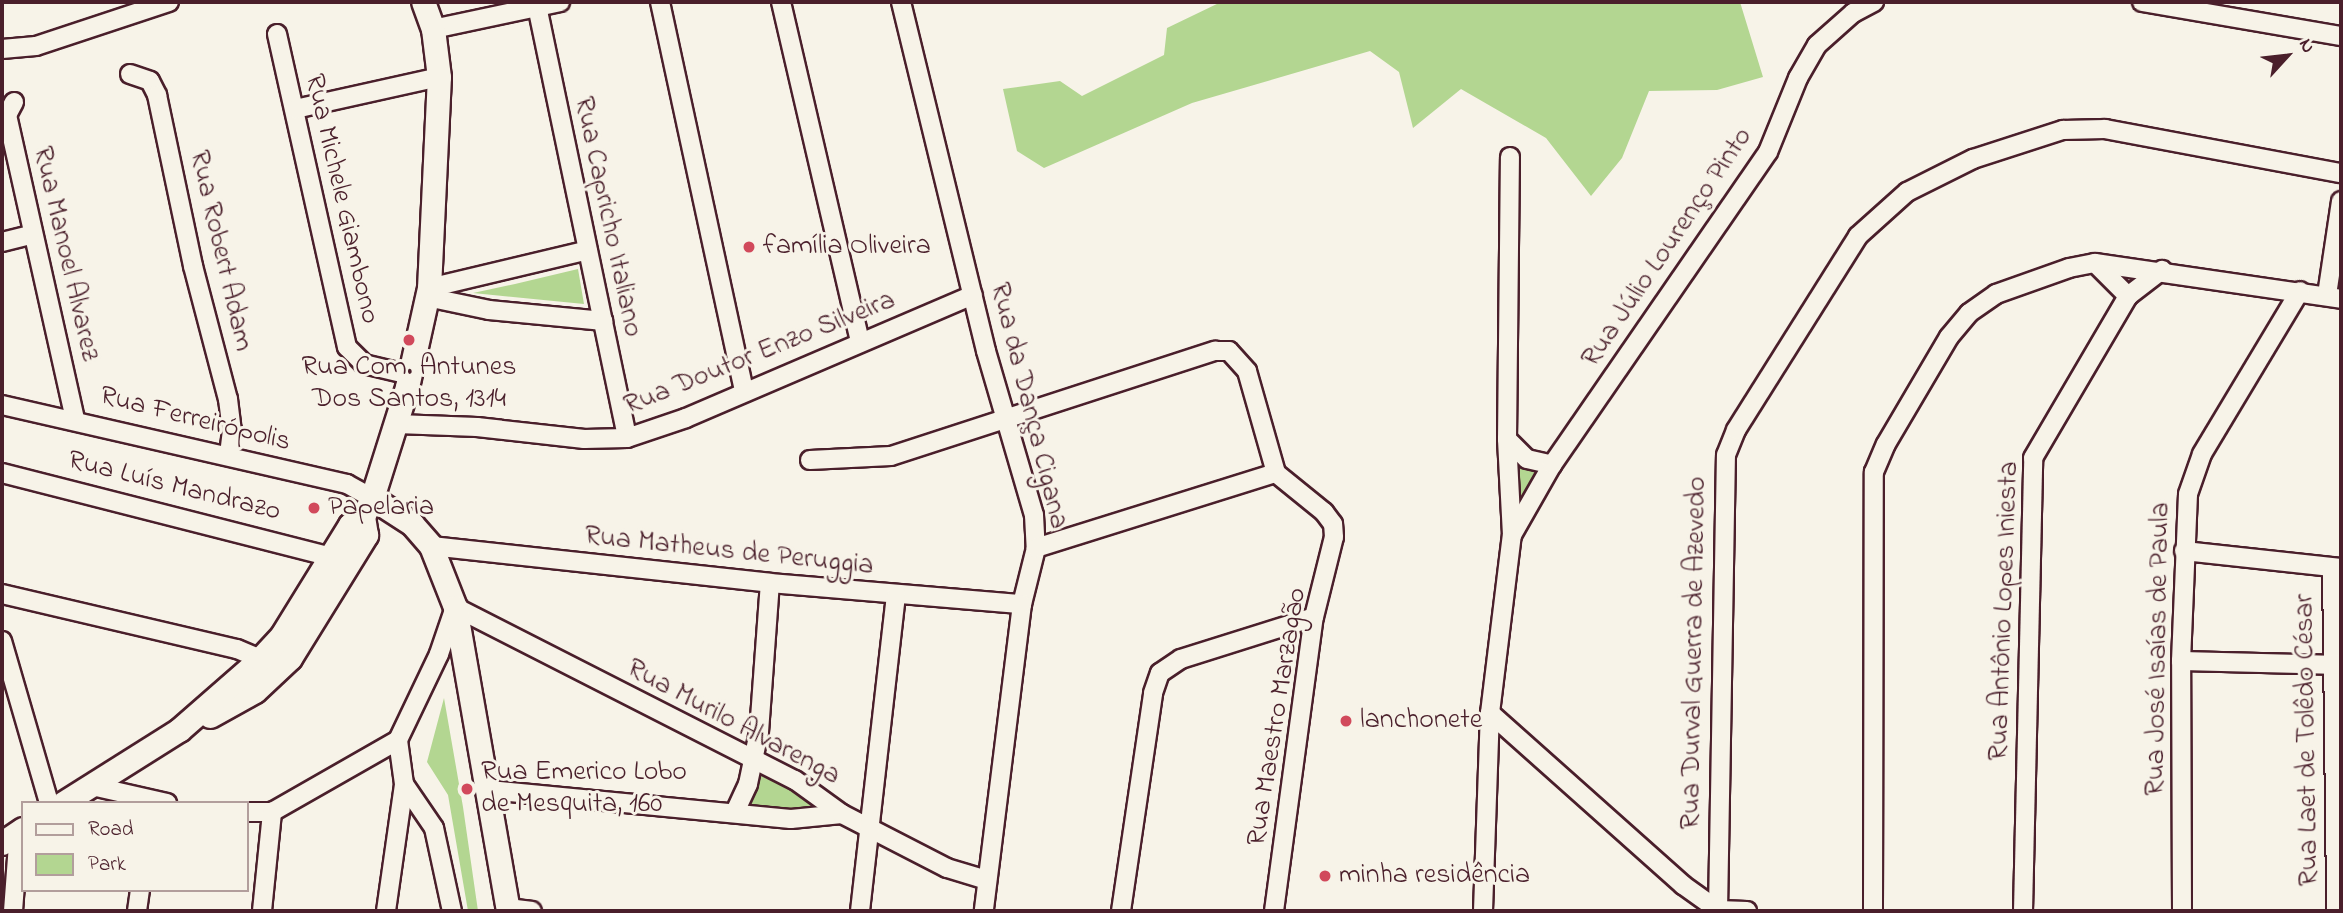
<!DOCTYPE html>
<html>
<head>
<meta charset="utf-8">
<style>
	body { margin:0 }
	#map { position:relative; width:2343px; height:913px; overflow:hidden; background:#f7f3e8; font-family:"Indie Flower",sans-serif }
	div>[style] { position:absolute }
	[style*='--x'] { left:calc(var(--x)*1px); top:calc(var(--y)*1px); width:calc(var(--w)*1px); rotate:calc(var(--a)*1deg) }
	.green>* { inset:0; background:#b3d691 }
	.roads { filter:drop-shadow(2px 0 #4a1f2b) drop-shadow(-2px 0 #4a1f2b) drop-shadow(0 2px #4a1f2b) drop-shadow(0 -2px #4a1f2b) }
	.minor>* { height:18px; margin:-9px; padding:0 9px; transform-origin:9px; border-radius:9px; background:#f7f3e8 }
	.tertiary>* { height:23px; margin:-11.5px; padding:0 11.5px; transform-origin:11.5px; border-radius:11.5px; background:#f7f3e8 }
	.dots>* { width:19px; height:19px; translate:-50% -50%; box-sizing:border-box; border:4px solid #f7f3e8; border-radius:50% }
	span { translate:-50% -50%; white-space:nowrap; text-align:center; line-height:1.15; -webkit-text-stroke:6px #f7f3e8; paint-order:stroke }
	.street-label { font-size:28px; color:#4a1f2b }
	.poi-label { font-size:28px; color:#4a1f2b }
	.left { translate:0 -50%; text-align:left }
	.frame { position:absolute; inset:0; border:4px solid #4a1f2b; pointer-events:none }
	.legend { position:absolute; left:21px; top:801px; width:228px; height:91px; box-sizing:border-box; background:#f7f3e8; border:2px solid #b29e9c; margin:0; padding:9px 12px; list-style:none; font-size:21px; color:#4a1f2b }
	.legend li { display:flex; align-items:center; gap:14px; height:35px }
	.legend b { width:35px; border:2px solid #b29e9c }
	.north { position:absolute; left:2252px; top:21px; width:70px; height:70px; -webkit-text-stroke:5px #f7f3e8; paint-order:stroke; rotate:63deg; font-size:19px; font-weight:700; line-height:28px; text-align:center; color:#4a1f2b }
	.north::after { content:''; display:block; margin:auto; width:24px; height:32px; background:#4a1f2b; clip-path:polygon(50% 0,100% 100%,50% 72%,0 100%) }
</style>
</head>
<body>
<div id="map">
	<div class="green">
		<div style="clip-path:polygon(1221px 2px,1740px 2px,1763px 77px,1717px 90px,1649px 91px,1622px 158px,1591px 196px,1546px 138px,1461px 89px,1413px 128px,1399px 72px,1370px 51px,1192px 103px,1044px 168px,1017px 151px,1003px 89px,1060px 81px,1082px 96px,1164px 55px,1167px 28px)"></div>
		<div style="clip-path:polygon(578px 269px,584px 304px,473px 293px,515px 284px)"></div>
		<div style="clip-path:polygon(1511px 450px,1545px 467px,1518px 516px)"></div>
		<div style="clip-path:polygon(444px 698px,463px 807px,478px 911px,468px 911px,448px 795px,427px 762px)"></div>
		<div style="clip-path:polygon(756px 766px,794px 788px,819px 812px,743px 808px)"></div>
	</div>
	<div class="roads">
		<div class="minor">
			<div style="--x:660;--y:2;--w:399;--a:77.8"></div>
			<div style="--x:781;--y:2;--w:348;--a:76.9"></div>
			<div style="--x:901;--y:2;--w:359;--a:76.3"></div>
			<div style="--x:986;--y:351;--w:171;--a:73.7"></div>
			<div style="--x:1034;--y:515;--w:33;--a:87"></div>
			<div style="--x:1036;--y:548;--w:58;--a:104"></div>
			<div style="--x:1022;--y:604;--w:309;--a:97.1"></div>
			<div style="--x:2142;--y:2;--w:202;--a:9.7"></div>
			<div style="--x:537;--y:6;--w:441;--a:78.2"></div>
			<div style="--x:433;--y:29;--w:130;--a:-12"></div>
			<div style="--x:277;--y:34;--w:321;--a:77.4"></div>
			<div style="--x:347;--y:347;--w:24;--a:45"></div>
			<div style="--x:364;--y:364;--w:47;--a:13.4"></div>
			<div style="--x:2;--y:49;--w:34;--a:-5"></div>
			<div style="--x:36;--y:46;--w:140;--a:-18.3"></div>
			<div style="--x:130;--y:74;--w:21;--a:19"></div>
			<div style="--x:150;--y:81;--w:16;--a:63"></div>
			<div style="--x:157;--y:95;--w:175;--a:78.1"></div>
			<div style="--x:193;--y:266;--w:138;--a:75.3"></div>
			<div style="--x:228;--y:399;--w:31;--a:83"></div>
			<div style="--x:232;--y:430;--w:26;--a:97"></div>
			<div style="--x:14;--y:102;--w:15;--a:118"></div>
			<div style="--x:7;--y:115;--w:311;--a:77.4"></div>
			<div style="--x:295;--y:109;--w:148;--a:-12.5"></div>
			<div style="--x:2;--y:242;--w:30;--a:-14"></div>
			<div style="--x:2095;--y:263;--w:47;--a:45"></div>
			<div style="--x:429;--y:288;--w:163;--a:-13.4"></div>
			<div style="--x:2327;--y:295;--w:95;--a:-81.5"></div>
			<div style="--x:427;--y:297;--w:63;--a:11.8"></div>
			<div style="--x:489;--y:310;--w:115;--a:5.5"></div>
			<div style="--x:2;--y:405;--w:354;--a:12.9"></div>
			<div style="--x:347;--y:484;--w:29;--a:29"></div>
			<div style="--x:397;--y:424;--w:80;--a:2.1"></div>
			<div style="--x:477;--y:427;--w:108;--a:6.4"></div>
			<div style="--x:584;--y:439;--w:43;--a:-1.3"></div>
			<div style="--x:627;--y:438;--w:62;--a:-18.7"></div>
			<div style="--x:686;--y:418;--w:312;--a:-23.2"></div>
			<div style="--x:1507;--y:439;--w:28;--a:45"></div>
			<div style="--x:1527;--y:459;--w:26;--a:13"></div>
			<div style="--x:810;--y:460;--w:81;--a:-2.8"></div>
			<div style="--x:891;--y:456;--w:341;--a:-18"></div>
			<div style="--x:1215;--y:351;--w:14;--a:0"></div>
			<div style="--x:1229;--y:351;--w:27;--a:48"></div>
			<div style="--x:1247;--y:371;--w:106;--a:74.1"></div>
			<div style="--x:2;--y:473;--w:340;--a:14.3"></div>
			<div style="--x:1512;--y:535;--w:81;--a:-60.3"></div>
			<div style="--x:1552;--y:465;--w:380;--a:-55.4"></div>
			<div style="--x:1768;--y:152;--w:80;--a:-67.9"></div>
			<div style="--x:1798;--y:78;--w:38;--a:-60"></div>
			<div style="--x:1817;--y:45;--w:48;--a:-41.6"></div>
			<div style="--x:1853;--y:13;--w:24;--a:-28"></div>
			<div style="--x:431;--y:546;--w:341;--a:6.2"></div>
			<div style="--x:770;--y:583;--w:253;--a:4.8"></div>
			<div style="--x:1036;--y:548;--w:251;--a:-17.4"></div>
			<div style="--x:2184;--y:551;--w:158;--a:6.2"></div>
			<div style="--x:2332;--y:568;--w:343;--a:89.3"></div>
			<div style="--x:2;--y:594;--w:241;--a:13.2"></div>
			<div style="--x:237;--y:649;--w:25;--a:23"></div>
			<div style="--x:2;--y:641;--w:169;--a:73.8"></div>
			<div style="--x:2181;--y:661;--w:160;--a:1.4"></div>
			<div style="--x:1490;--y:713;--w:259;--a:41.7"></div>
			<div style="--x:1683;--y:885;--w:43;--a:35.5"></div>
			<div style="--x:1718;--y:910;--w:29;--a:2"></div>
			<div style="--x:404;--y:784;--w:53;--a:55.7"></div>
			<div style="--x:434;--y:828;--w:85;--a:77.8"></div>
			<div style="--x:92;--y:786;--w:77;--a:12.8"></div>
			<div style="--x:489;--y:790;--w:303;--a:5.5"></div>
			<div style="--x:791;--y:819;--w:51;--a:-5.6"></div>
			<div style="--x:247;--y:812;--w:25;--a:0"></div>
			<div style="--x:272;--y:812;--w:145;--a:-29.7"></div>
			<div style="--x:398;--y:740;--w:95;--a:-64.5"></div>
			<div style="--x:439;--y:654;--w:50;--a:-71.2"></div>
			<div style="--x:455;--y:607;--w:381;--a:27"></div>
			<div style="--x:795;--y:780;--w:58;--a:35.9"></div>
			<div style="--x:842;--y:814;--w:118;--a:27.2"></div>
			<div style="--x:947;--y:868;--w:42;--a:16.7"></div>
			<div style="--x:735;--y:812;--w:31;--a:-65"></div>
			<div style="--x:748;--y:784;--w:53;--a:-78.1"></div>
			<div style="--x:759;--y:732;--w:149;--a:-85.8"></div>
			<div style="--x:508;--y:908;--w:24;--a:7"></div>
			<div style="--x:13;--y:911;--w:80;--a:-85.7"></div>
			<div style="--x:137;--y:911;--w:21;--a:-82"></div>
			<div style="--x:262;--y:911;--w:100;--a:-84.2"></div>
			<div style="--x:386;--y:911;--w:128;--a:-81.9"></div>
			<div style="--x:404;--y:784;--w:44;--a:-97.8"></div>
			<div style="--x:860;--y:911;--w:318;--a:-83.5"></div>
			<div style="--x:1121;--y:911;--w:220;--a:-81.6"></div>
			<div style="--x:1153;--y:693;--w:21;--a:-71"></div>
			<div style="--x:1160;--y:673;--w:25;--a:-34"></div>
			<div style="--x:1181;--y:659;--w:139;--a:-17.5"></div>
			<div style="--x:1274;--y:911;--w:297;--a:-82.3"></div>
			<div style="--x:1314;--y:617;--w:82;--a:-76"></div>
			<div style="--x:1334;--y:537;--w:13;--a:-94"></div>
			<div style="--x:1333;--y:524;--w:15;--a:-127"></div>
			<div style="--x:1324;--y:512;--w:62;--a:-140.9"></div>
			<div style="--x:1483;--y:911;--w:198;--a:-88"></div>
			<div style="--x:1490;--y:713;--w:179;--a:-83"></div>
			<div style="--x:1512;--y:535;--w:96;--a:-93"></div>
			<div style="--x:1507;--y:439;--w:282;--a:-89.4"></div>
			<div style="--x:1718;--y:911;--w:456;--a:-89"></div>
			<div style="--x:1726;--y:455;--w:27;--a:-68"></div>
			<div style="--x:1736;--y:430;--w:229;--a:-57.8"></div>
			<div style="--x:1858;--y:236;--w:66;--a:-41.9"></div>
			<div style="--x:1907;--y:192;--w:74;--a:-26.6"></div>
			<div style="--x:1973;--y:159;--w:95;--a:-17.9"></div>
			<div style="--x:2063;--y:130;--w:42;--a:-1.4"></div>
			<div style="--x:2105;--y:129;--w:240;--a:10.6"></div>
			<div style="--x:1873;--y:911;--w:439;--a:-89.9"></div>
			<div style="--x:1874;--y:472;--w:30;--a:-67"></div>
			<div style="--x:1886;--y:444;--w:124;--a:-59.5"></div>
			<div style="--x:1949;--y:337;--w:31;--a:-50"></div>
			<div style="--x:1969;--y:313;--w:33;--a:-35"></div>
			<div style="--x:1996;--y:294;--w:77;--a:-19.6"></div>
			<div style="--x:2069;--y:268;--w:26;--a:-11"></div>
			<div style="--x:2095;--y:263;--w:249;--a:8.3"></div>
			<div style="--x:2023;--y:911;--w:453;--a:-88.7"></div>
			<div style="--x:2033;--y:458;--w:188;--a:-59.6"></div>
			<div style="--x:2128;--y:296;--w:43;--a:-37.4"></div>
			<div style="--x:2182;--y:911;--w:250;--a:-90.2"></div>
			<div style="--x:2181;--y:661;--w:167;--a:-87.6"></div>
			<div style="--x:2188;--y:494;--w:42;--a:-70.7"></div>
			<div style="--x:2202;--y:454;--w:190;--a:-59"></div>
		</div>
		<div class="tertiary">
			<div style="--x:372;--y:498;--w:48;--a:33"></div>
			<div style="--x:412;--y:524;--w:29;--a:49"></div>
			<div style="--x:431;--y:546;--w:66;--a:68.5"></div>
			<div style="--x:455;--y:607;--w:309;--a:80.1"></div>
			<div style="--x:210;--y:716;--w:51;--a:-29.1"></div>
			<div style="--x:255;--y:691;--w:48;--a:-43.3"></div>
			<div style="--x:290;--y:658;--w:145;--a:-58.3"></div>
			<div style="--x:366;--y:535;--w:19;--a:-99"></div>
			<div style="--x:63;--y:803;--w:137;--a:-32.2"></div>
			<div style="--x:179;--y:730;--w:108;--a:-41.2"></div>
			<div style="--x:260;--y:659;--w:33;--a:-47"></div>
			<div style="--x:282;--y:635;--w:129;--a:-58.3"></div>
			<div style="--x:350;--y:525;--w:16;--a:-35"></div>
			<div style="--x:363;--y:516;--w:20;--a:-63"></div>
			<div style="--x:372;--y:498;--w:116;--a:-72.5"></div>
			<div style="--x:407;--y:387;--w:101;--a:-77.5"></div>
			<div style="--x:429;--y:288;--w:211;--a:-87.3"></div>
			<div style="--x:439;--y:77;--w:48;--a:-97.1"></div>
			<div style="--x:433;--y:29;--w:29;--a:-110"></div>
			<div style="--x:2;--y:843;--w:25;--a:-34"></div>
		</div>
	</div>
	<div class="dots">
		<div style="left:749px;top:247px;background:#d1495b"></div>
		<div style="left:409px;top:340px;background:#d1495b"></div>
		<div style="left:314px;top:508px;background:#d1495b"></div>
		<div style="left:1346px;top:721px;background:#d1495b"></div>
		<div style="left:467px;top:789px;background:#d1495b"></div>
		<div style="left:1325px;top:876px;background:#d1495b"></div>
	</div>
	<div class="street-label">
		<span style="left:341px;top:199px;rotate:77deg">Rua Michele Giambono</span>
		<span style="left:607px;top:217px;rotate:78deg">Rua Capricho Italiano</span>
		<span style="left:1668px;top:248px;rotate:-56deg">Rua Júlio Lourenço Pinto</span>
		<span style="left:220px;top:251px;rotate:77deg">Rua Robert Adam</span>
		<span style="left:65px;top:254px;rotate:77deg">Rua Manoel Alvarez</span>
		<span style="left:760px;top:354px;rotate:-22deg">Rua Doutor Enzo Silveira</span>
		<span style="left:1028px;top:406px;rotate:76deg">Rua da Dança Cigana</span>
		<span style="left:195px;top:420px;rotate:14deg">Rua Ferreirópolis</span>
		<span style="left:174px;top:487px;rotate:14deg">Rua Luís Mandrazo</span>
		<span style="left:729px;top:552px;rotate:6deg">Rua Matheus de Peruggia</span>
		<span style="left:2005px;top:611px;rotate:-88deg">Rua Antônio Lopes Iniesta</span>
		<span style="left:2159px;top:649px;rotate:-89deg">Rua José Isaías de Paula</span>
		<span style="left:1695px;top:653px;rotate:-89deg">Rua Durval Guerra de Azevedo</span>
		<span style="left:1278px;top:717px;rotate:-81deg">Rua Maestro Marzagão</span>
		<span style="left:733px;top:723px;rotate:28deg">Rua Murilo Alvarenga</span>
		<span style="left:2308px;top:740px;rotate:-91deg">Rua Laet de Tolêdo César</span>
	</div>
	<div class="poi-label">
		<span class="left" style="left:763px;top:247px">família Oliveira</span>
		<span style="left:409px;top:384px">Rua Com. Antunes<br>Dos Santos, 1314</span>
		<span class="left" style="left:328px;top:508px">Papelaria</span>
		<span class="left" style="left:1360px;top:721px">lanchonete</span>
		<span class="left" style="left:481px;top:789px">Rua Emerico Lobo<br>de Mesquita, 160</span>
		<span class="left" style="left:1339px;top:876px">minha residência</span>
	</div>
	<div class="frame"></div>
	<ul class="legend">
	<li><b style="height:9px;background:#f7f3e8"></b>Road</li>
	<li><b style="height:19px;background:#b3d691"></b>Park</li>
	</ul>
	<div class="north">N</div>
</div>
</body>
</html>
